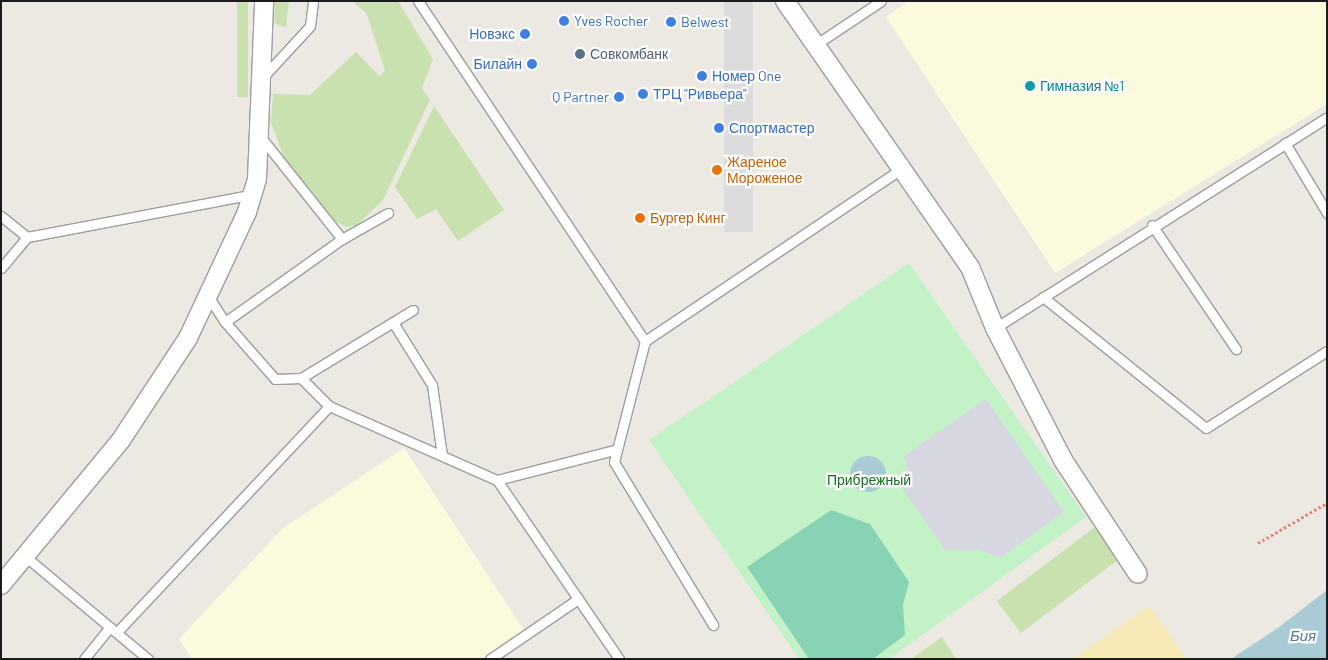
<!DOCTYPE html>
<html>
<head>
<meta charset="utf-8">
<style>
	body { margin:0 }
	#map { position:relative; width:1328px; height:660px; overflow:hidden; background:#ece9e3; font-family:Barlow,sans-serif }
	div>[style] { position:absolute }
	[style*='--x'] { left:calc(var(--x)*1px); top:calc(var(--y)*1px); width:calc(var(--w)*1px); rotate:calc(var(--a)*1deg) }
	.education>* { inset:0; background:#fbfadd }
	.grass>* { inset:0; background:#c8e1ae; transform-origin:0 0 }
	.sand>* { inset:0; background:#f6e8b7 }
	.park>* { inset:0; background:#c4f2c7 }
	.pitch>* { inset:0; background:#89d3b5 }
	.parking>* { inset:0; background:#dcdcdc; transform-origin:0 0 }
	.plaza>* { inset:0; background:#d7d7e2 }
	.water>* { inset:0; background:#a8cbd5 }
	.round { border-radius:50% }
	.path>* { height:3px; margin-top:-1.5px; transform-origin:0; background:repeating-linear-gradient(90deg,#e98177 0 2.5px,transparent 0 5px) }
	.roads { filter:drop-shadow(1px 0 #9d9d9d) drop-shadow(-1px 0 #9d9d9d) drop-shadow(0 1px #9d9d9d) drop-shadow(0 -1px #9d9d9d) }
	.service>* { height:9px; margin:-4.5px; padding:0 4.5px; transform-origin:4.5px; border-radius:4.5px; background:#fff }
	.minor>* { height:18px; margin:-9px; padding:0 9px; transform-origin:9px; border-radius:9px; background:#fff }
	.dots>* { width:14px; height:14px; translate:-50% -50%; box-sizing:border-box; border:2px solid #fff; border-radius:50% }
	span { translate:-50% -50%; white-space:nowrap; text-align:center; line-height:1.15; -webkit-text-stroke:4.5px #fff; paint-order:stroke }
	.shop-label { font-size:14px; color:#366cbe }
	.left { translate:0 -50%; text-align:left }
	.right { translate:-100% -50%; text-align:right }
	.service-label { font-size:14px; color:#4e5e75 }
	.culture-label { font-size:14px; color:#0d838f }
	.food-label { font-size:14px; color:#c56008 }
	.park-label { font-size:14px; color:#176c1d }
	.water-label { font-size:15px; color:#517699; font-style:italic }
	.frame { position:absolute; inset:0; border:2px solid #1c1c1c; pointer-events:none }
</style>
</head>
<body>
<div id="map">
	<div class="education">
		<div style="clip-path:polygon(909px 1px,1327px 1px,1327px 104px,1055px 273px,886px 17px)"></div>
		<div style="clip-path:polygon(404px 448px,524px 630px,483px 659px,192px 659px,179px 639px,282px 529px)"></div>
	</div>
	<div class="grass">
		<div style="left:237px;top:1px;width:11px;height:96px"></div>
		<div style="clip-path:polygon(274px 1px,289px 1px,286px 27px,275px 24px)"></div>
		<div style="clip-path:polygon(352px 1px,398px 1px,433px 59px,422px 88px,430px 100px,383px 200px,357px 225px,347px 227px,332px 220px,284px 158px,271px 122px,273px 94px,310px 95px,356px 52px,379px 76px,385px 71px,367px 14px)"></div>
		<div style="clip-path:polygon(434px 106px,504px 210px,458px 241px,436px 209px,417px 219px,395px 187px)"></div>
		<div style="left:1095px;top:527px;width:40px;height:123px;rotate:53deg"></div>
		<div style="clip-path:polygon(942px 637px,956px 659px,911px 659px)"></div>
	</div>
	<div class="sand">
		<div style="clip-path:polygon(1150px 606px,1187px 659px,1072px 659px,1149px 606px)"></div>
	</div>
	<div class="park">
		<div style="clip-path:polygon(909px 263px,1086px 517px,889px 659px,799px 659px,649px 440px)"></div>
	</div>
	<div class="pitch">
		<div style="clip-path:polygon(831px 510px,870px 524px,909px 582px,903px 605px,905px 635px,873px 659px,809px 659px,747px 567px)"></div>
	</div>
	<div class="parking">
		<div style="left:724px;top:1px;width:29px;height:231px"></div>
	</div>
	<div class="plaza">
		<div style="clip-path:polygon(986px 399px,1064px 512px,1000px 558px,980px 550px,945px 550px,902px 488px,909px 475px,904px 456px)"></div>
	</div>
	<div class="water">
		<div class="round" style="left:850px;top:456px;width:36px;height:36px"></div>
		<div style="clip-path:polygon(1327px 590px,1327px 659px,1231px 659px,1278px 628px)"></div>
	</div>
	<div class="path">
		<div style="--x:1258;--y:543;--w:80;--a:-30.1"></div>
	</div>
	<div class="roads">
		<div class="service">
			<div style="--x:418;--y:1;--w:409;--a:56.3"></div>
			<div style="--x:645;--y:341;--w:308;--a:-33.9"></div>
			<div style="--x:815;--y:45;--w:79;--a:-33.7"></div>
			<div style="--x:264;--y:76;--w:68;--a:-47.4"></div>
			<div style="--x:310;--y:26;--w:25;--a:-83"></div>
			<div style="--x:260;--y:136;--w:132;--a:51.5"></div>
			<div style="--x:342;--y:239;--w:53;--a:-29.5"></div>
			<div style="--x:1285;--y:143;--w:82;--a:59"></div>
			<div style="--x:1;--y:216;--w:33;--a:39"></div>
			<div style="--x:27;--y:237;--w:231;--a:-10.7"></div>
			<div style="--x:1152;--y:225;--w:150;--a:55.9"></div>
			<div style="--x:1;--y:268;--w:40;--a:-50"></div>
			<div style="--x:208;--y:296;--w:31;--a:57"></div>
			<div style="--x:225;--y:322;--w:76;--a:48.7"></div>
			<div style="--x:275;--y:379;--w:26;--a:-2"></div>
			<div style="--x:301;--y:378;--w:40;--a:45"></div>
			<div style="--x:329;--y:406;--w:184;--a:23.8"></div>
			<div style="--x:497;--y:480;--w:217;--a:55.7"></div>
			<div style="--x:1043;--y:297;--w:209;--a:38.8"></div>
			<div style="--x:1206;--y:428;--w:143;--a:-32.5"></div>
			<div style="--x:225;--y:322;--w:143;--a:-35.4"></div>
			<div style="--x:394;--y:324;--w:72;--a:58.1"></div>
			<div style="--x:432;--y:385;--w:71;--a:81.9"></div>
			<div style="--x:995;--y:328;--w:393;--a:-32.4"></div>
			<div style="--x:645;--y:341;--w:125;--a:104.4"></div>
			<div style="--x:614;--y:462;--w:191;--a:58.7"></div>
			<div style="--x:301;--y:378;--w:131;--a:-31.3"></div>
			<div style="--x:497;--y:480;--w:121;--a:-14.4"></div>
			<div style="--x:26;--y:557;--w:159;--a:39.9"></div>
			<div style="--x:117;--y:632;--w:310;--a:-46.8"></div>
			<div style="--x:84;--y:659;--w:41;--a:-50.9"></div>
			<div style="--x:490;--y:659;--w:107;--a:-34.3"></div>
		</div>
		<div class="minor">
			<div style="--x:785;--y:1;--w:324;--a:55.2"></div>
			<div style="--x:970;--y:267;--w:66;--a:67.7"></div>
			<div style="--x:995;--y:328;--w:148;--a:62.7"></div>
			<div style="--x:1063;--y:460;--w:136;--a:56.7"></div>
			<div style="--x:1;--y:585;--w:188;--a:-50.4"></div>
			<div style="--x:121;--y:440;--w:122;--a:-56.7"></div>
			<div style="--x:188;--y:338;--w:139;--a:-64.9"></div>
			<div style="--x:247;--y:212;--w:34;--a:-73"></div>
			<div style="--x:257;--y:179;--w:178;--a:-87.7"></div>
		</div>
	</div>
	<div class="dots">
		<div style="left:564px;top:21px;background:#3f7fe0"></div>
		<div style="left:671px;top:22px;background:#3f7fe0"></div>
		<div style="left:525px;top:34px;background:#3f7fe0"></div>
		<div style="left:580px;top:54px;background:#5c6f8a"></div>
		<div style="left:532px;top:64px;background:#3f7fe0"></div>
		<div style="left:702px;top:76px;background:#3f7fe0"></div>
		<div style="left:1030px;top:86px;background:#0f9aa8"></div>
		<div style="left:643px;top:94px;background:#3f7fe0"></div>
		<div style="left:619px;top:97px;background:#3f7fe0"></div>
		<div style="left:719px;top:128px;background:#3f7fe0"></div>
		<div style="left:717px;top:170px;background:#e8710a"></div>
		<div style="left:640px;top:218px;background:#e8710a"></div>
	</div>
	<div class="shop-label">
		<span class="left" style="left:574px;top:21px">Yves Rocher</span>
		<span class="left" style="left:681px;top:22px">Belwest</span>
		<span class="right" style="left:515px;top:34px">Новэкс</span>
		<span class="right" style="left:522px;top:64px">Билайн</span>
		<span class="left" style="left:712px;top:76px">Номер One</span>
		<span class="left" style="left:653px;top:94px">ТРЦ "Ривьера"</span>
		<span class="right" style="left:609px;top:97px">Q Partner</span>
		<span class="left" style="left:729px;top:128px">Спортмастер</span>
	</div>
	<div class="service-label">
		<span class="left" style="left:590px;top:54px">Совкомбанк</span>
	</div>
	<div class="culture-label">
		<span class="left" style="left:1040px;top:86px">Гимназия №1</span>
	</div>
	<div class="food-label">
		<span class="left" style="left:727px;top:170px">Жареное<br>Мороженое</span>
		<span class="left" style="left:650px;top:218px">Бургер Кинг</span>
	</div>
	<div class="park-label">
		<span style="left:869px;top:480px">Прибрежный</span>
	</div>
	<div class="water-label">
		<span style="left:1303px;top:636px">Бия</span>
	</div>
	<div class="frame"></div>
</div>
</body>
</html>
